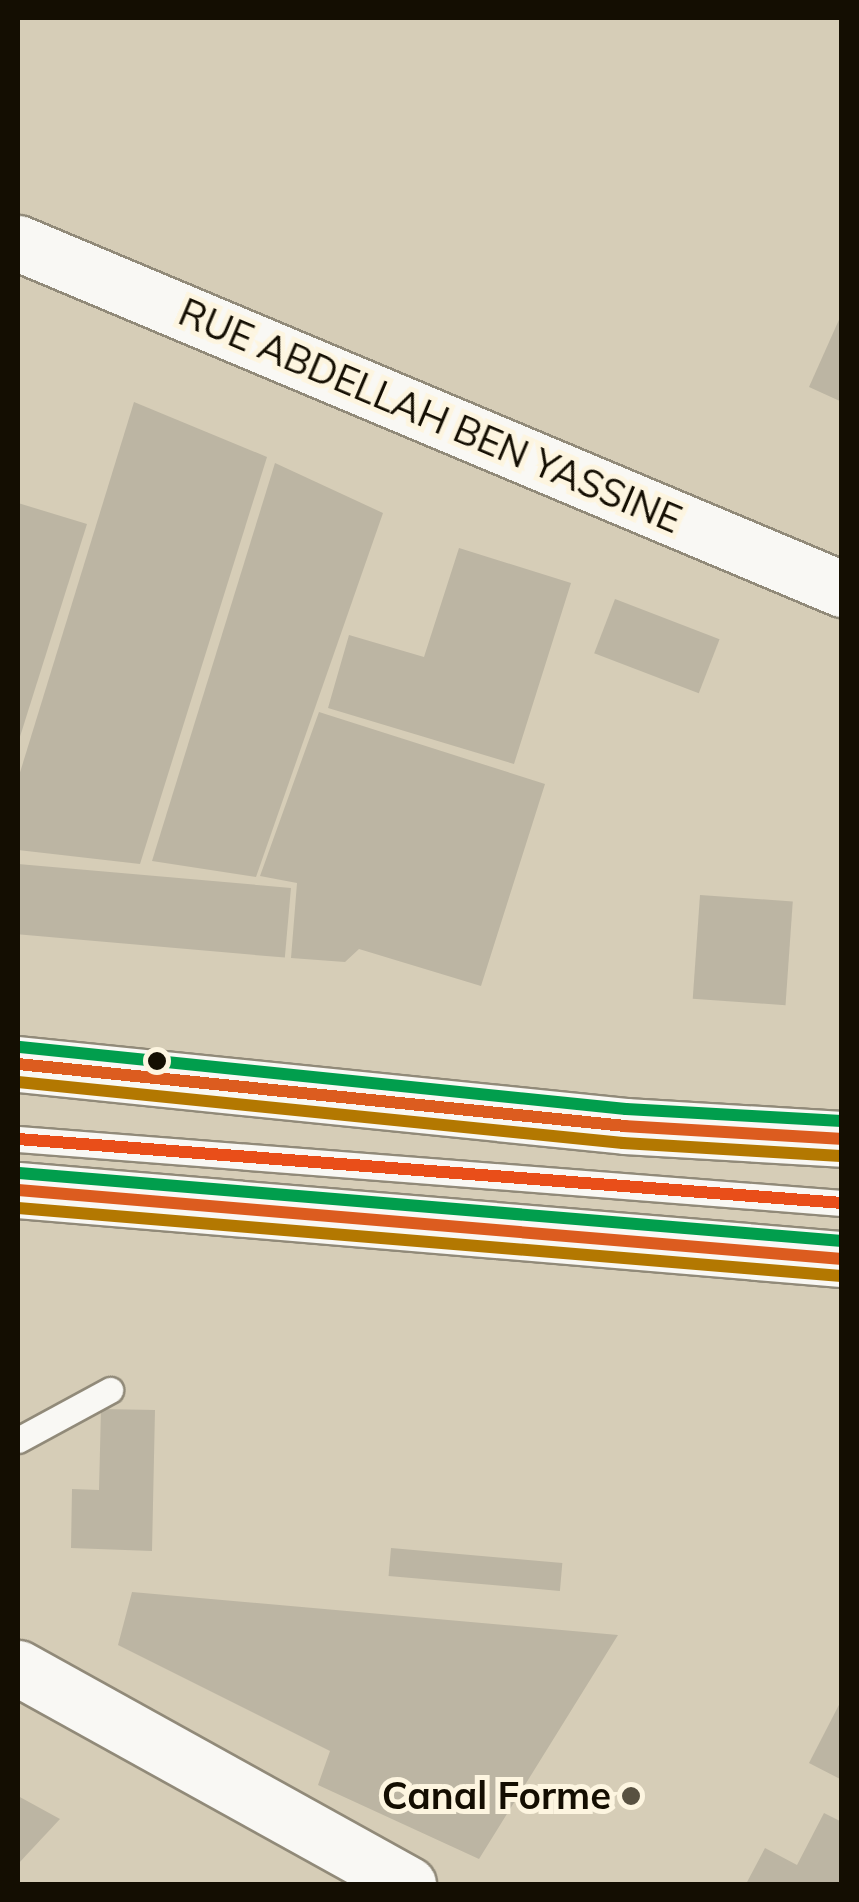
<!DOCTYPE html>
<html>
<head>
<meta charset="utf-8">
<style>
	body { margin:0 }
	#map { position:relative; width:859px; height:1902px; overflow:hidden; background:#d6cdb7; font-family:Mulish,sans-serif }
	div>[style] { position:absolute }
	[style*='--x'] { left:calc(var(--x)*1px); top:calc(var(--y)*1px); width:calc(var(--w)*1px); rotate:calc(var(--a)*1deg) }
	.building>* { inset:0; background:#bcb5a3; transform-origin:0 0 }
	.roads { filter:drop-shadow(2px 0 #918a79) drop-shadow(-2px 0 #918a79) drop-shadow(0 2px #918a79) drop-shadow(0 -2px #918a79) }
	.lane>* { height:25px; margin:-12.5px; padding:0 12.5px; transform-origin:12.5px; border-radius:12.5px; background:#f9f8f4 }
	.secondary>* { height:55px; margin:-27.5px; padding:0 27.5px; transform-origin:27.5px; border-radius:27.5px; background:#f9f8f4 }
	.primary>* { height:55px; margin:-27.5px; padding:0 27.5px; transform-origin:27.5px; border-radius:27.5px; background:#f9f8f4 }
	.bus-1>* { height:12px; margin:-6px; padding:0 6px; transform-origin:6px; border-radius:6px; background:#dc5c1f }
	.bus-2>* { height:12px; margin:-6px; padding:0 6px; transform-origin:6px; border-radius:6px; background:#b37801 }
	.bus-3>* { height:12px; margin:-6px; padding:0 6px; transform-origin:6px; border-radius:6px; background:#019e4d }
	.bus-4>* { height:12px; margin:-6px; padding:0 6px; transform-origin:6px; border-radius:6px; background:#e94e19 }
	.dots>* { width:28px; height:28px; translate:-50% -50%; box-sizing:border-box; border:5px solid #fdf5e0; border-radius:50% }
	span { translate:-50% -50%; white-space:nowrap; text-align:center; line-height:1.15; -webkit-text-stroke:10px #fdf5e0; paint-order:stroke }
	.street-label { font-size:38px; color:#140e02 }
	.poi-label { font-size:38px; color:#140e02; font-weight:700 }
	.right { translate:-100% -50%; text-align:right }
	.frame { position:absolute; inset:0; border:20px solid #140e02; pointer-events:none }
</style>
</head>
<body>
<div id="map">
	<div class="building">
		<div style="clip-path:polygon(842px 313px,842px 402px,809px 387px)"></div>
		<div style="clip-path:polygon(134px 402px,267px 457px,140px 864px,18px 850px,18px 779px)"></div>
		<div style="clip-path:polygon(275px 463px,383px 513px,256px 877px,152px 861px)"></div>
		<div style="clip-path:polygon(18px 503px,87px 524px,18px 743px)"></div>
		<div style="clip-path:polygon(459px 548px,571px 583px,514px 764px,328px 708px,349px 635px,424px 657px)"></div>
		<div style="left:615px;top:599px;width:112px;height:58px;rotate:21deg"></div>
		<div style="clip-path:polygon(319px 712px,545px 784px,481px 986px,359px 949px,345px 962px,291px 958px,297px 883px,260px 876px)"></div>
		<div style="left:18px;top:864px;width:274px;height:70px;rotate:5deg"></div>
		<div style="left:700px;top:895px;width:93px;height:104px;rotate:4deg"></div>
		<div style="clip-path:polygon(101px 1409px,155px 1410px,152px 1551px,71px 1548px,72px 1489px,99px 1490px)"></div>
		<div style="left:391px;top:1548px;width:172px;height:28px;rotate:5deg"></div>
		<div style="clip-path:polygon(132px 1592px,618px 1635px,479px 1859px,318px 1785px,330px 1751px,118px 1645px)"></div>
		<div style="clip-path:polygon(842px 1699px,842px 1780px,809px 1763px)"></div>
		<div style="clip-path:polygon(18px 1796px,60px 1819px,18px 1864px)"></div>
		<div style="clip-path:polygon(824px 1813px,842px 1822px,842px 1884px,746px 1884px,765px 1848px,797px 1865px)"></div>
	</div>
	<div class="roads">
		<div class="lane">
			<div style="--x:18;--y:1139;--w:826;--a:4.44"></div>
			<div style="--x:18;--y:1440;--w:105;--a:-28.5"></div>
		</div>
		<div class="secondary">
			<div style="--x:18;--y:243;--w:894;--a:22.78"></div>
			<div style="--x:18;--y:1668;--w:446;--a:29"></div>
		</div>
		<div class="primary">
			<div style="--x:18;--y:1064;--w:610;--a:5.83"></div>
			<div style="--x:625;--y:1126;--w:217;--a:3.4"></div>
			<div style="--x:18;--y:1190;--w:827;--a:4.79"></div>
		</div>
	</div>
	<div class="bus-1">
		<div style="--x:18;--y:1064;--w:610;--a:5.83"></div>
		<div style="--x:625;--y:1126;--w:217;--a:3.4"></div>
		<div style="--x:18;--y:1190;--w:827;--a:4.79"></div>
	</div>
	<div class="bus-2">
		<div style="--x:18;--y:1082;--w:608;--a:5.76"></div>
		<div style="--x:623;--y:1143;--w:218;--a:3.4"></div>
		<div style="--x:18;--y:1208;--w:826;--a:4.72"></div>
	</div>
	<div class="bus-3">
		<div style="--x:20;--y:1047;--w:609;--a:5.84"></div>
		<div style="--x:626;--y:1109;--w:216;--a:3.2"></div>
		<div style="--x:19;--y:1173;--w:826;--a:4.72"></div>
	</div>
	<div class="bus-4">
		<div style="--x:18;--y:1139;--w:826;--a:4.44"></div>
	</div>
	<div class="dots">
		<div style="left:157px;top:1061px;background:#140e02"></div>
		<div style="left:631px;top:1796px;background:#585141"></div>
	</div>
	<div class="street-label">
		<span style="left:430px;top:416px;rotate:23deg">RUE ABDELLAH BEN YASSINE</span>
	</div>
	<div class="poi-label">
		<span class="right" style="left:611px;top:1796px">Canal Forme</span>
	</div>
	<div class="frame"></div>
</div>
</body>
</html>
